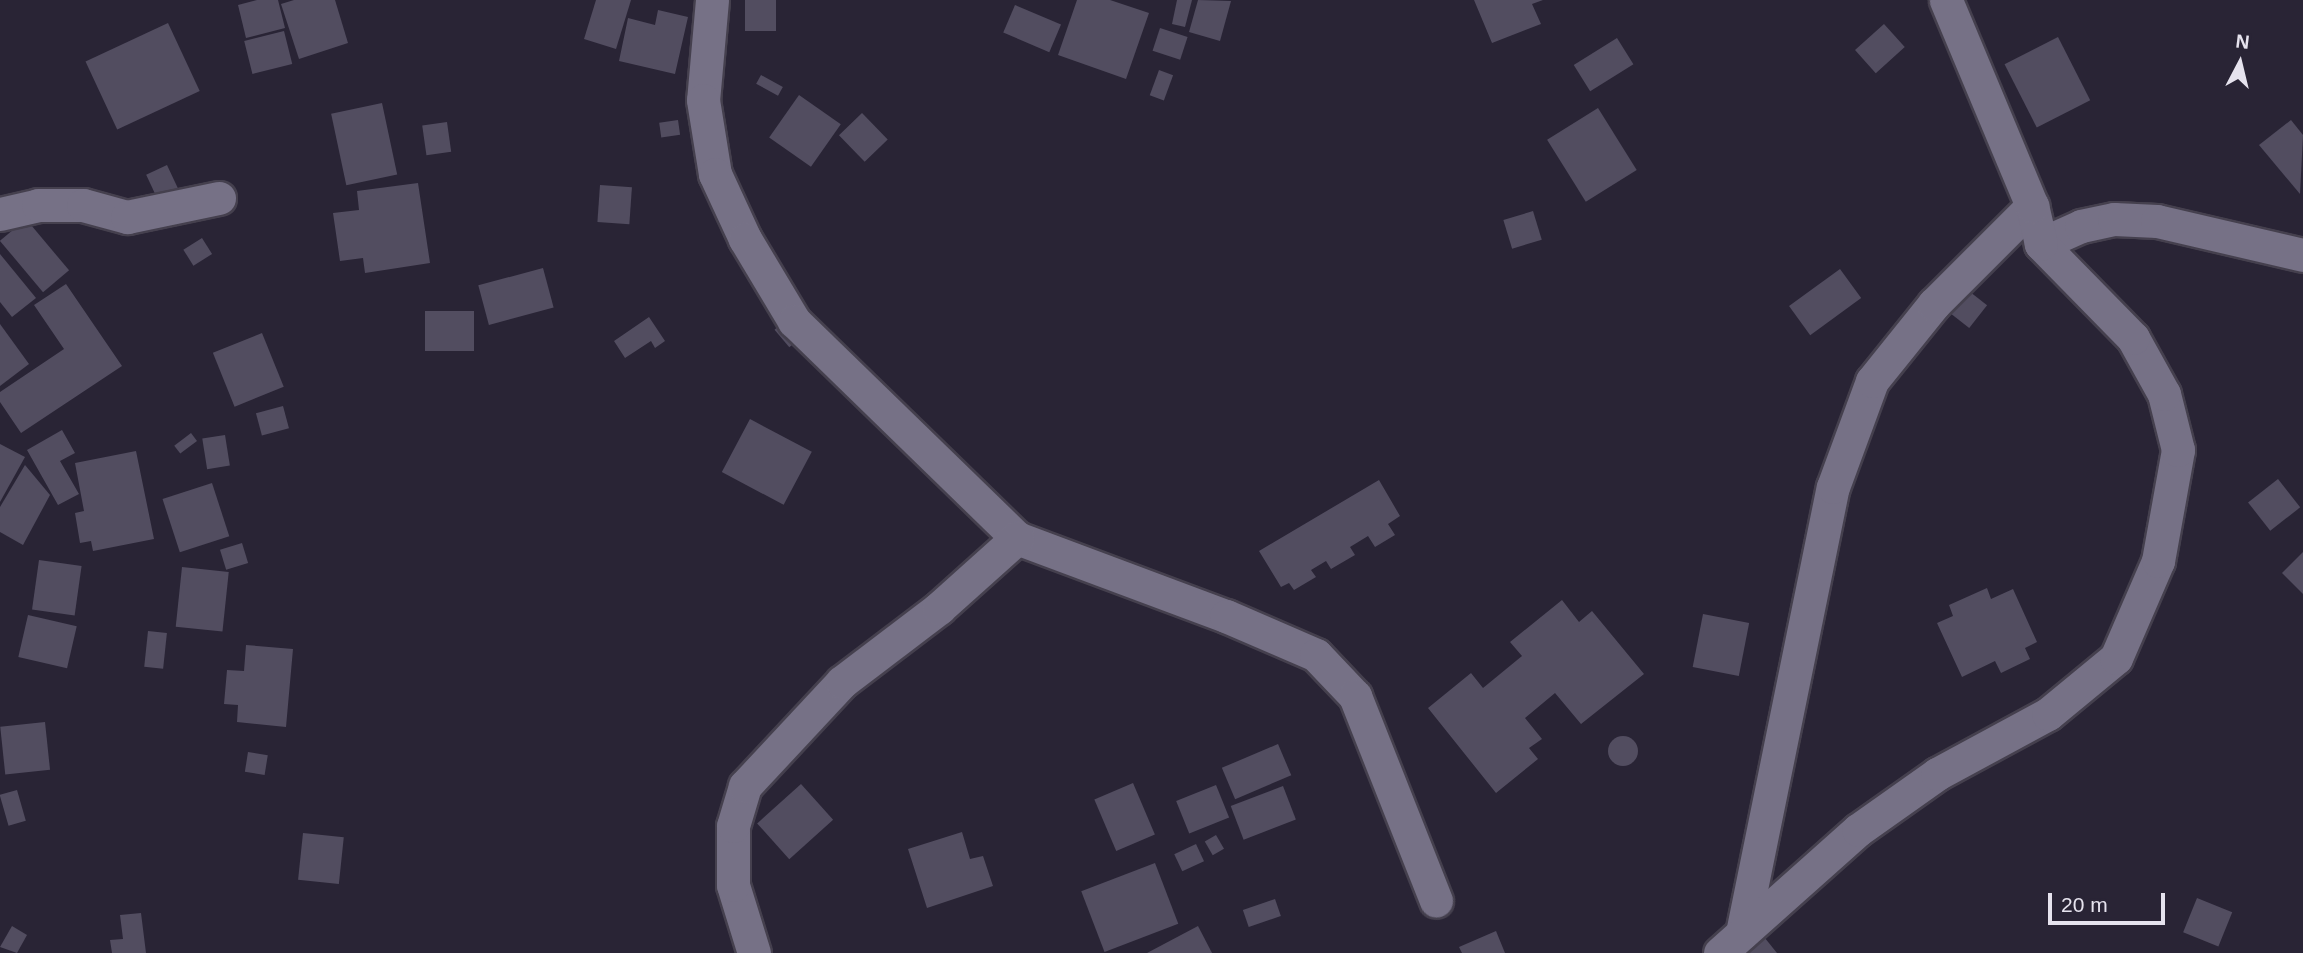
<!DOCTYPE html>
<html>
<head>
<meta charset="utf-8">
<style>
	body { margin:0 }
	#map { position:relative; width:2303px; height:953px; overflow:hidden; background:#292435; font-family:Arial,sans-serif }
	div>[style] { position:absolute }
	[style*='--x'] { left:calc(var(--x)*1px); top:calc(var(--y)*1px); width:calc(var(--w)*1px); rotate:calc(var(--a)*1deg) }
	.building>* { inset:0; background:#524d60; transform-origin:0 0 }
	.round { border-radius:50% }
	.roads { filter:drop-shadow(2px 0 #45404e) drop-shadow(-2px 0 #45404e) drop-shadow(0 2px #45404e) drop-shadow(0 -2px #45404e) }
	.minor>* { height:33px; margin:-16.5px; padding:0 16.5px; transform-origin:16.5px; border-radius:16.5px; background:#767186 }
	span { translate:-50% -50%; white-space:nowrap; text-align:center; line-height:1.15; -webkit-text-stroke:5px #292435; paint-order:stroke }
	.north { position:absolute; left:2205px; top:28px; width:70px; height:70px; -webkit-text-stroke:5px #292435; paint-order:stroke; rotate:7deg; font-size:19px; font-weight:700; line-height:28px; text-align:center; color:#e6e3ee }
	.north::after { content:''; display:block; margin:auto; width:24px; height:32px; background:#e6e3ee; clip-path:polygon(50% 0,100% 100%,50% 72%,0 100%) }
	.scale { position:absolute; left:2048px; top:893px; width:117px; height:32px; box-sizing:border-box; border:4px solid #e6e3ee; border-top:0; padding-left:9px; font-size:21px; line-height:24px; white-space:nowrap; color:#e6e3ee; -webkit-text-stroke:5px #292435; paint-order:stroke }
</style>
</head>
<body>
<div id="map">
	<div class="building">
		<div style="clip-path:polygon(257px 0,278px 0,285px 28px,246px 38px,238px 5px)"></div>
		<div style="clip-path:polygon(294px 0,335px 0,348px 43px,299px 59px,281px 4px)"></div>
		<div style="clip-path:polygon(596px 0,631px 0,616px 49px,584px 39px)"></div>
		<div style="left:745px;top:0;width:31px;height:31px"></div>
		<div style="clip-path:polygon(1077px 0,1110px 0,1149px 13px,1126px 79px,1058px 55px)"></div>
		<div style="clip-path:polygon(1177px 0,1192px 0,1185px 27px,1172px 24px)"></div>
		<div style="clip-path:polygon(1198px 0,1231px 1px,1220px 41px,1189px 32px)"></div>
		<div style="clip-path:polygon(1474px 0,1543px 0,1532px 4px,1541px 24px,1492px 43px)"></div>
		<div style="left:1015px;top:5px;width:50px;height:30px;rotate:23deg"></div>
		<div style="clip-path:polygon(658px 10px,688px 17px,675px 74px,619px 61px,628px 18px,655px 25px)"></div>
		<div style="left:168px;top:23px;width:75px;height:91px;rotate:65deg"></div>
		<div style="left:1884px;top:24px;width:31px;height:39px;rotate:48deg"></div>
		<div style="left:1160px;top:28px;width:29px;height:24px;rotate:18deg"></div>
		<div style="left:284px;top:31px;width:34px;height:41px;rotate:76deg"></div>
		<div style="left:2058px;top:37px;width:71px;height:60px;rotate:63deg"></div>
		<div style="left:1617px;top:38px;width:31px;height:51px;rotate:58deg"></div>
		<div style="left:1159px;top:70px;width:15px;height:27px;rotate:20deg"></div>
		<div style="left:761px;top:75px;width:25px;height:10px;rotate:29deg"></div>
		<div style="left:799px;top:95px;width:51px;height:52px;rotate:35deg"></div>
		<div style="left:382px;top:103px;width:73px;height:52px;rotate:78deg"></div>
		<div style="left:1598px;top:108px;width:73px;height:60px;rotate:58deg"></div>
		<div style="left:862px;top:113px;width:37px;height:32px;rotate:46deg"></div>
		<div style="left:678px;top:120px;width:15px;height:19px;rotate:82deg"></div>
		<div style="clip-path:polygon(2291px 120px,2303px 135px,2300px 194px,2259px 145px)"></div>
		<div style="left:447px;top:122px;width:30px;height:25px;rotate:82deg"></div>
		<div style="left:167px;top:165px;width:26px;height:23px;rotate:65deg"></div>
		<div style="clip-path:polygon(418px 183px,430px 263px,365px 273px,363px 258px,340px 261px,333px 213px,359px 210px,357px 191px)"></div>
		<div style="left:600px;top:185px;width:32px;height:37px;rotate:4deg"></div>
		<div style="left:1533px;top:211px;width:30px;height:31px;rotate:73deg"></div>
		<div style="left:26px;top:219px;width:67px;height:34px;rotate:50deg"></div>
		<div style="left:202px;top:238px;width:19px;height:22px;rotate:58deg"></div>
		<div style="clip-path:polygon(0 254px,36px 298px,12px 317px,0 302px)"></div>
		<div style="left:543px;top:268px;width:41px;height:67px;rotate:75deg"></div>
		<div style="left:1840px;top:269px;width:36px;height:63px;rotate:54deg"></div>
		<div style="clip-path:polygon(66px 284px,122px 366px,21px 433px,0 402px,0 392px,64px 349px,34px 305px)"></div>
		<div style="left:1965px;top:288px;width:28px;height:29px;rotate:38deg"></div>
		<div style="left:425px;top:311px;width:49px;height:40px"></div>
		<div style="clip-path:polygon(649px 317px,665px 341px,655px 348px,651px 341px,625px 358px,614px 341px)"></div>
		<div style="left:786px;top:320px;width:23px;height:15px;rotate:50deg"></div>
		<div style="clip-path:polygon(0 324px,29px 364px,0 386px)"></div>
		<div style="left:262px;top:333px;width:58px;height:53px;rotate:68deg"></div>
		<div style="left:283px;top:406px;width:23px;height:28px;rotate:75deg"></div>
		<div style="left:750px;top:419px;width:70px;height:60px;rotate:28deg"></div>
		<div style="clip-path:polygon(62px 430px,75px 453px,60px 461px,79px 494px,58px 505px,27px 450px)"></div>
		<div style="left:191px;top:433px;width:10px;height:21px;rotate:53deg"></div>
		<div style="left:225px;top:435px;width:31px;height:23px;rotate:81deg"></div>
		<div style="clip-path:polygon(0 444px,25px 457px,0 502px)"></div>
		<div style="clip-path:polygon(136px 451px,154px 539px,93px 551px,91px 541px,80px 543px,75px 513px,84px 511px,75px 463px)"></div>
		<div style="clip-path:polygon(25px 465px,50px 495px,23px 545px,0 532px,0 507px)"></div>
		<div style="left:2278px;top:479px;width:36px;height:38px;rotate:52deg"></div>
		<div style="clip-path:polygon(1379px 480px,1400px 516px,1388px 524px,1395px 535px,1375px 547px,1368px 536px,1350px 547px,1355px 555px,1331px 569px,1326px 561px,1311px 570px,1316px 577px,1294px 590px,1289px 583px,1281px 587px,1259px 551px)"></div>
		<div style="left:212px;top:483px;width:56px;height:52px;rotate:72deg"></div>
		<div style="left:242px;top:543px;width:21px;height:23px;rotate:73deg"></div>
		<div style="clip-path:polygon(2303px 552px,2303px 594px,2282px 573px)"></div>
		<div style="left:39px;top:560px;width:43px;height:50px;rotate:8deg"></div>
		<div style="left:182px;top:567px;width:47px;height:60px;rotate:6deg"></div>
		<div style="clip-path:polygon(1987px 588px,1991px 599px,2013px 589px,2037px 642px,2025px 648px,2030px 659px,2001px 673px,1995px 661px,1962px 677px,1937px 623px,1953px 616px,1949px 605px)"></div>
		<div style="clip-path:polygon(1562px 600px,1579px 622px,1592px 611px,1644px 674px,1581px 724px,1555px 693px,1525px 718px,1542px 739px,1529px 748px,1538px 759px,1496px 793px,1428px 708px,1471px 673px,1483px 688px,1522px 656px,1510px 642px)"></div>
		<div style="left:1703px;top:614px;width:47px;height:54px;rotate:11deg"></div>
		<div style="left:28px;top:615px;width:50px;height:43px;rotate:13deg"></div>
		<div style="left:148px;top:631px;width:19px;height:36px;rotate:6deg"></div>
		<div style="clip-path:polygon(246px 645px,293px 649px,286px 727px,237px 722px,238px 705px,224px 704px,227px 670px,244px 671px)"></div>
		<div style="left:45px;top:722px;width:48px;height:45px;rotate:84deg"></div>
		<div class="round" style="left:1608px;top:736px;width:30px;height:30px"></div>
		<div style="left:1278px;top:744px;width:34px;height:61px;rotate:67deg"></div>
		<div style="left:248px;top:752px;width:20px;height:20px;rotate:9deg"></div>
		<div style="left:1133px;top:783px;width:56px;height:42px;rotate:67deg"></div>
		<div style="left:801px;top:784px;width:48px;height:59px;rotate:48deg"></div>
		<div style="left:1216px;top:785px;width:35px;height:43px;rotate:68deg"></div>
		<div style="left:1283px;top:786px;width:36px;height:56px;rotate:69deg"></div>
		<div style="left:17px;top:790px;width:32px;height:18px;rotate:74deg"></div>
		<div style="clip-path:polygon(962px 832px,970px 859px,983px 856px,993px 886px,927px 908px,908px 849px)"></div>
		<div style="left:303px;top:833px;width:41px;height:47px;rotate:6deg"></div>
		<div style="left:1216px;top:835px;width:16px;height:13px;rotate:60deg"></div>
		<div style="left:1196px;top:844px;width:19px;height:24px;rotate:65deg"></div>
		<div style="left:1155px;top:863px;width:65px;height:79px;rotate:69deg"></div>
		<div style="left:2197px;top:898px;width:38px;height:37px;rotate:22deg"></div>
		<div style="left:1275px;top:899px;width:18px;height:34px;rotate:71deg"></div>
		<div style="clip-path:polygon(141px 913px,146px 953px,112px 953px,110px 940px,123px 939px,120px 915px)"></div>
		<div style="clip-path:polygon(12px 926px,27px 935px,17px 953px,0 947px)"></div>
		<div style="clip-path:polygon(1198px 926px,1212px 953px,1147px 953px)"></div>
		<div style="clip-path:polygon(1756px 927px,1777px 953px,1741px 953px)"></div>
		<div style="clip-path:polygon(1496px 931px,1505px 953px,1462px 953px,1459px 947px)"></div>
	</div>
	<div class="roads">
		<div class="minor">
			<div style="--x:712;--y:0;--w:100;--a:95.1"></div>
			<div style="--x:703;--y:100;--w:75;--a:80.8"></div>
			<div style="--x:715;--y:174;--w:72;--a:65.2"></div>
			<div style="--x:745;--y:239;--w:96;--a:59.1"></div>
			<div style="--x:794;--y:321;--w:311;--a:44.2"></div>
			<div style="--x:1017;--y:538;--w:223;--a:20.5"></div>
			<div style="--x:1226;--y:616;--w:98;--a:23.4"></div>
			<div style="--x:1316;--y:655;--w:57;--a:46.4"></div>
			<div style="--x:1355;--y:696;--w:220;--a:68.4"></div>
			<div style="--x:0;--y:214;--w:39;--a:-13"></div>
			<div style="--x:38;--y:205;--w:45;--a:0"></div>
			<div style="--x:83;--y:205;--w:46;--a:15.3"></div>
			<div style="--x:127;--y:217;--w:94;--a:-11.7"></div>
			<div style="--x:2041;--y:244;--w:44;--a:-24.2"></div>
			<div style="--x:2081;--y:226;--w:34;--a:-12"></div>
			<div style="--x:2114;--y:219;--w:43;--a:2.7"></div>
			<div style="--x:2157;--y:221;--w:150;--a:13.1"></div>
			<div style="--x:1742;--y:933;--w:455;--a:-78.5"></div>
			<div style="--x:1833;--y:487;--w:113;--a:-69.8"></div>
			<div style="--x:1872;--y:381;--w:99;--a:-51.2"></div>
			<div style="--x:1934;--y:304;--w:139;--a:-45"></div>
			<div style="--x:754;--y:953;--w:71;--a:-107.2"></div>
			<div style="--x:733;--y:885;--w:59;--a:-90"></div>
			<div style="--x:733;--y:826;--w:42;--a:-73.3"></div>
			<div style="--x:745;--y:786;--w:142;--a:-47"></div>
			<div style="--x:842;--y:682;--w:122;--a:-37.3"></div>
			<div style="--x:939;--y:608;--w:105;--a:-41.9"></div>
			<div style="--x:1720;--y:953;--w:185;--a:-41.7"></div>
			<div style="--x:1858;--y:830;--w:97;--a:-35.3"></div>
			<div style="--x:1937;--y:774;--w:126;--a:-28.4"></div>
			<div style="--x:2048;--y:714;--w:88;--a:-39.5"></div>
			<div style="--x:2116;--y:658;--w:106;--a:-66.6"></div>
			<div style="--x:2158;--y:561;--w:113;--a:-79.8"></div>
			<div style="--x:2178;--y:450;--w:58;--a:-104"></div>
			<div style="--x:2164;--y:394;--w:64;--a:-119"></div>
			<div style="--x:2133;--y:338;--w:132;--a:-134.4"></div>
			<div style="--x:2041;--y:244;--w:39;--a:-103"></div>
			<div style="--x:2032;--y:206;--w:223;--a:-112.7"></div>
		</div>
	</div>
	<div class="north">N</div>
	<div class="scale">20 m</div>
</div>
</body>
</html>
